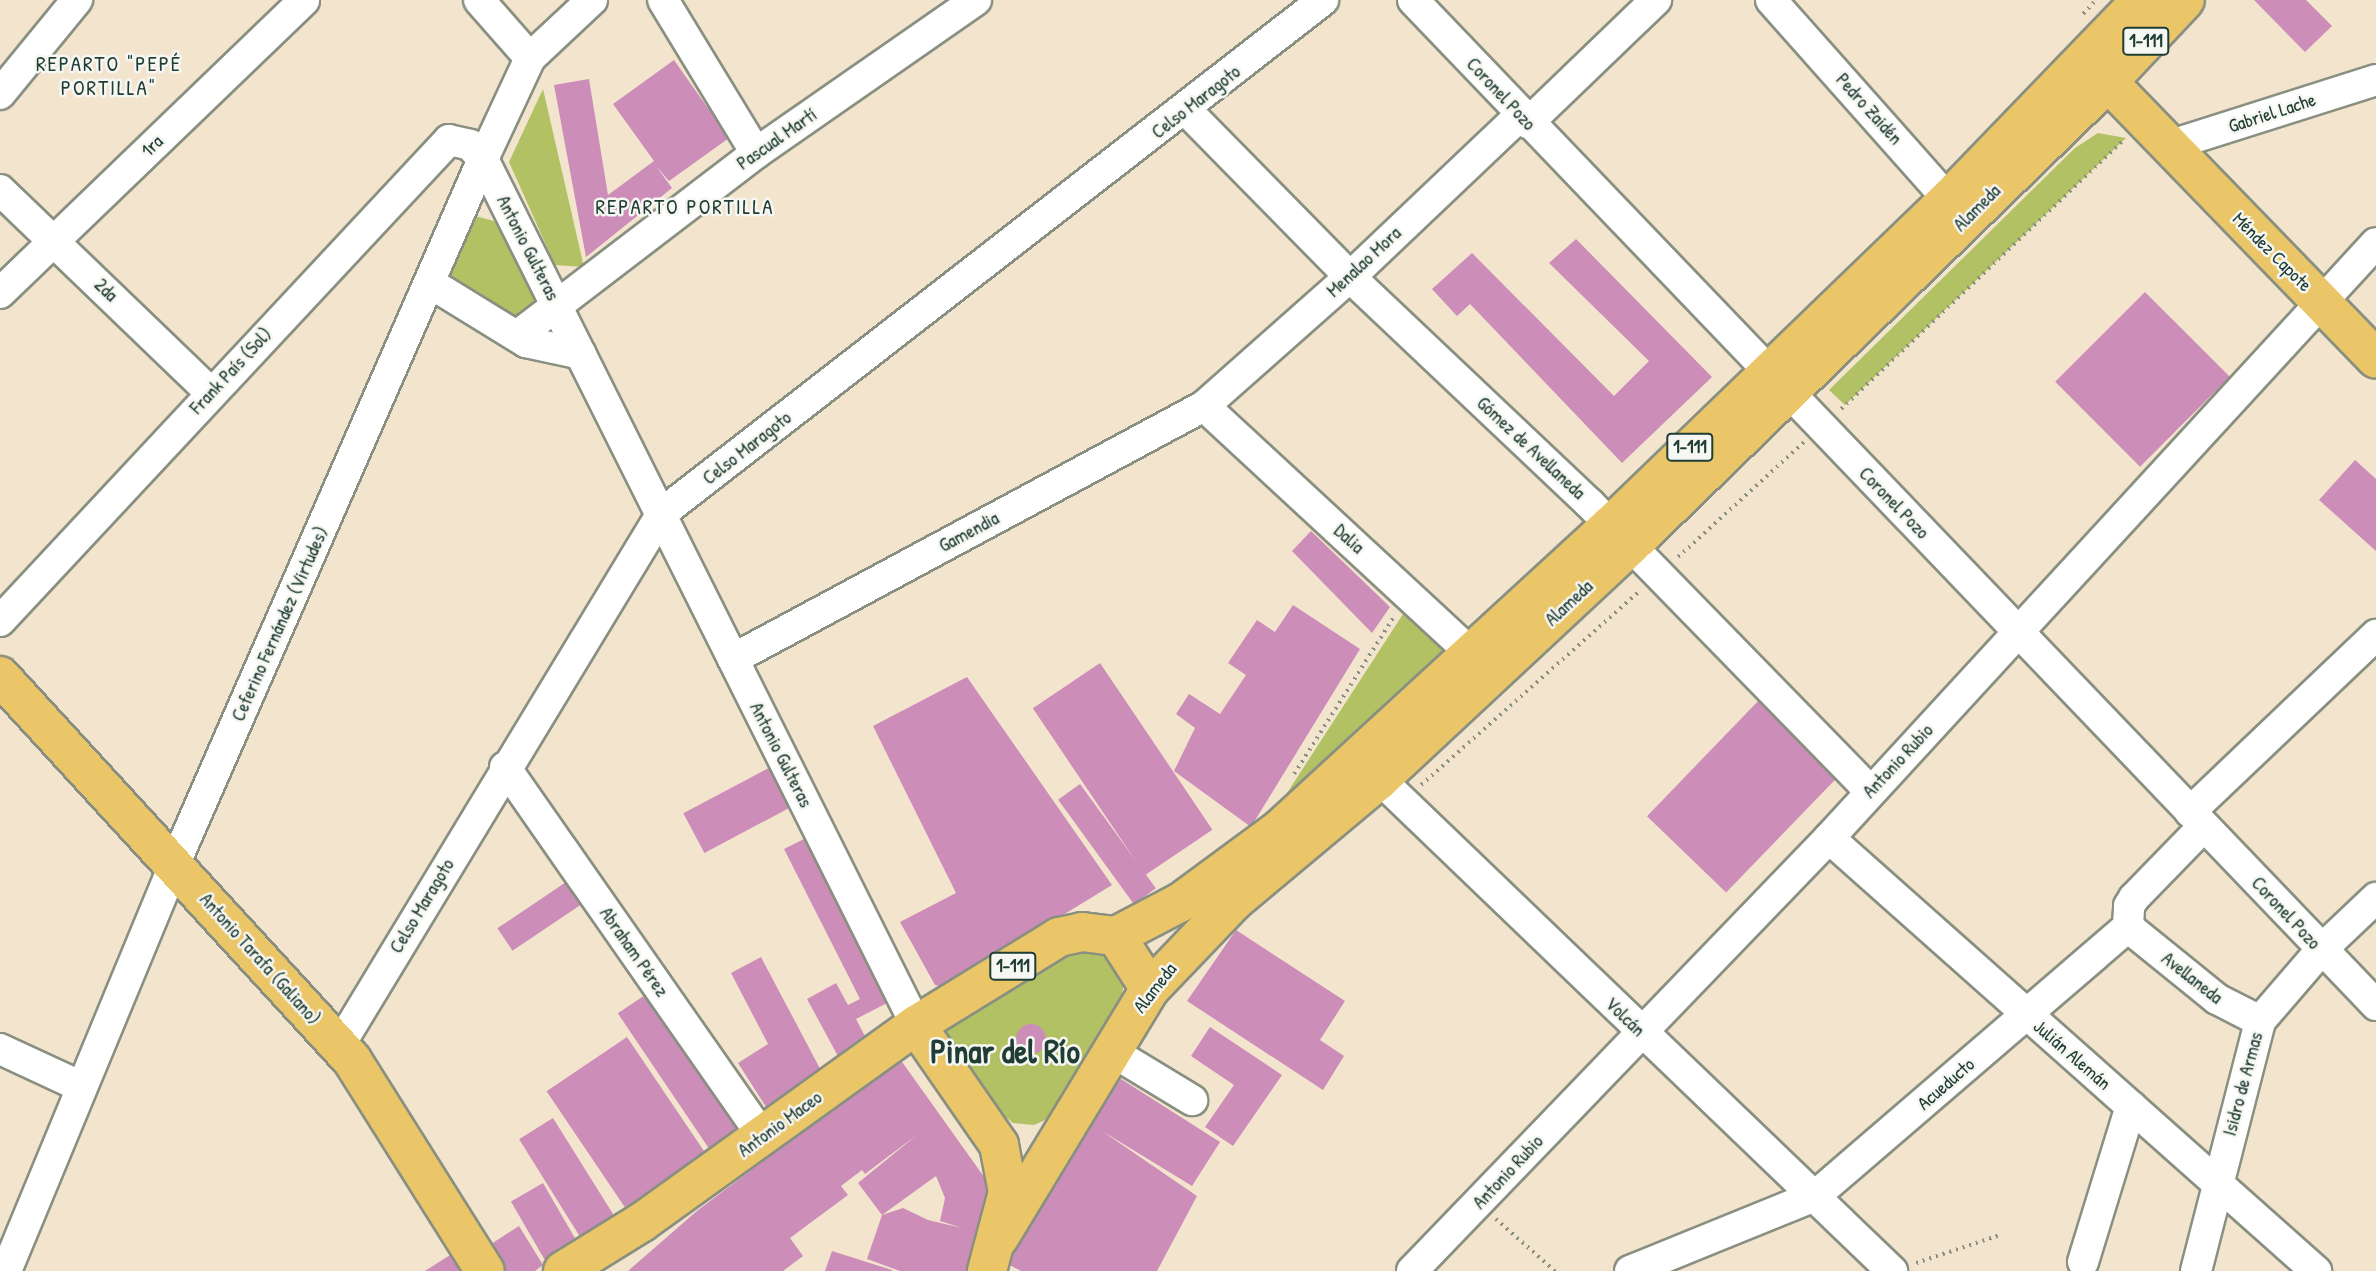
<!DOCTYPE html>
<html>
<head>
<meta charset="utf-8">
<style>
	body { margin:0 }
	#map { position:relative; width:2376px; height:1271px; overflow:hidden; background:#f3e4ce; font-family:"Patrick Hand",sans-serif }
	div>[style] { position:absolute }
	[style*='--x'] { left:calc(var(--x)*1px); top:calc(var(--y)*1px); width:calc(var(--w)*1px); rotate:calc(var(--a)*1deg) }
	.green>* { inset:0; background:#b1c163 }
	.building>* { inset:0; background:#cd8db9; transform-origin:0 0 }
	.round { border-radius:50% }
	.path>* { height:3.5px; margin-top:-1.75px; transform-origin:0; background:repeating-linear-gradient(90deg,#899081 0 2px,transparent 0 7px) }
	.roads { filter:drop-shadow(2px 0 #899081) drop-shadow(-2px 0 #899081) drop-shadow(0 2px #899081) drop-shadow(0 -2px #899081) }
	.minor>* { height:30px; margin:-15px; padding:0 15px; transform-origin:15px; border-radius:15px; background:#fff }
	.major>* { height:38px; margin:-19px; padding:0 19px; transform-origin:19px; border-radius:19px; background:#ebc669 }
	span { translate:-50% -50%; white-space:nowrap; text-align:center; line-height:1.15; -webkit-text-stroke:5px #f6f6f2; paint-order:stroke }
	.shield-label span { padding:2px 5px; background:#f6f6f2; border:2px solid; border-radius:5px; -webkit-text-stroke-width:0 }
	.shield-label { font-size:18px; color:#1f3d34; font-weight:700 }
	.street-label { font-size:19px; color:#1f3d34 }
	.neighbourhood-label { font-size:21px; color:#1f3d34; letter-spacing:2px }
	.town-label { font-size:33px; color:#1f3d34; font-weight:700 }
</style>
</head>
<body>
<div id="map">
	<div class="green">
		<div style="clip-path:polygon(543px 89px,584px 267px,555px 265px,509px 162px)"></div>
		<div style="clip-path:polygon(2098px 133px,2126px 138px,1845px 405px,1829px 390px,2075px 148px)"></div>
		<div style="clip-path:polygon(475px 216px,494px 221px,546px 305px,521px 324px,446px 273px)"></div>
		<div style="clip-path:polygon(1405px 611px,1433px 633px,1443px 649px,1445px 668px,1276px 810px)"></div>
		<div style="clip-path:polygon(1082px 942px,1096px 946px,1107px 957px,1124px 983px,1121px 999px,1054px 1116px,1034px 1125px,1013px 1123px,980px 1096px,943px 1031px)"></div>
	</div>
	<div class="building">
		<div style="clip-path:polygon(2254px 0,2306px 0,2332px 26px,2305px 52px)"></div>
		<div style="clip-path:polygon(674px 60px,729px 138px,669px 181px,656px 166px,672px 188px,586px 257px,554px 85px,589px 79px,608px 195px,654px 161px,613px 104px)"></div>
		<div style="clip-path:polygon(1576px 239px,1712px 377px,1622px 463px,1470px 304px,1457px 316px,1432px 289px,1472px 253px,1614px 396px,1649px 361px,1549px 263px)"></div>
		<div style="left:2145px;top:292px;width:120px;height:127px;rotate:45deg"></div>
		<div style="clip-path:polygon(2355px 460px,2376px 479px,2376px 551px,2319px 500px)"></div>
		<div style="clip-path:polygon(1311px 531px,1390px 607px,1372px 633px,1292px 551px)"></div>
		<div style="clip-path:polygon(1293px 605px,1360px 649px,1251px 827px,1174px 771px,1195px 728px,1176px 714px,1189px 694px,1220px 714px,1246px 675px,1228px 663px,1257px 620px,1275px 632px)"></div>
		<div style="left:1100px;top:663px;width:201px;height:81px;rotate:56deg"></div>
		<div style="clip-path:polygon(967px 677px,1112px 885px,945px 987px,935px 985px,900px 922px,956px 893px,873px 726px)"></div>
		<div style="left:1763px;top:696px;width:110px;height:167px;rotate:44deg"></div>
		<div style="left:776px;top:764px;width:45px;height:105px;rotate:62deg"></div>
		<div style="left:1080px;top:784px;width:129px;height:27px;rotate:54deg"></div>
		<div style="clip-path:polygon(810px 836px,893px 1000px,856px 1019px,868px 1042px,839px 1058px,807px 999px,836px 983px,848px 1005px,860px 999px,784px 849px)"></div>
		<div style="left:572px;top:878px;width:27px;height:90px;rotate:56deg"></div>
		<div style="clip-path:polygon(1236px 930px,1345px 1001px,1320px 1040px,1344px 1056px,1323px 1090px,1187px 1001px)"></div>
		<div style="clip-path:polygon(761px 957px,825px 1078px,770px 1113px,738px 1063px,768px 1044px,731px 973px)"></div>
		<div style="left:651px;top:991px;width:172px;height:40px;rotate:56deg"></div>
		<div class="round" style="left:1016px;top:1024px;width:30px;height:30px"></div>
		<div style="clip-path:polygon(1210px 1027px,1282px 1075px,1233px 1146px,1205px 1127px,1234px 1085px,1191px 1056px)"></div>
		<div style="left:627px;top:1037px;width:146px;height:97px;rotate:56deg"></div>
		<div style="clip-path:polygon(900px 1059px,992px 1188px,967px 1271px,900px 1271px,867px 1259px,882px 1215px,903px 1208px,928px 1220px,962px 1228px,940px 1221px,945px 1198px,936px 1176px,882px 1215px,858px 1183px,918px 1134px,865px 1174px,862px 1170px,841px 1186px,848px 1195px,790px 1238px,803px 1256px,783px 1271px,628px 1271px,698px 1210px)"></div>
		<div style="clip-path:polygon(1121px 1079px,1220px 1142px,1192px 1186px,1102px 1131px,1197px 1196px,1157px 1271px,1021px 1271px,1006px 1263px,1042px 1192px)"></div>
		<div style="left:553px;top:1118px;width:120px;height:40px;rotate:58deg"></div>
		<div style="left:543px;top:1183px;width:70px;height:37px;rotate:60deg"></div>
		<div style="clip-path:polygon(519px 1226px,543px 1265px,535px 1271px,497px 1271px,488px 1246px)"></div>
		<div style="clip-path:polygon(832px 1251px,892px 1270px,892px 1271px,825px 1271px)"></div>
		<div style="clip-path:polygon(450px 1255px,460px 1271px,425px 1271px)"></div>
	</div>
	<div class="path">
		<div style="--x:2083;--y:14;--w:19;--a:-47"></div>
		<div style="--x:1841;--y:409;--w:392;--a:-43.6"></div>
		<div style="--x:1678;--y:557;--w:171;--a:-42.4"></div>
		<div style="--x:1294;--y:774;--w:188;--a:-57.6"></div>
		<div style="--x:1421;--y:785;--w:294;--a:-41.6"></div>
		<div style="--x:1496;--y:1219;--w:79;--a:41.4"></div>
		<div style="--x:1916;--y:1263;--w:89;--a:-18.4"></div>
	</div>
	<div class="roads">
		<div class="minor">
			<div style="--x:479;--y:0;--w:77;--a:48.7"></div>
			<div style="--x:663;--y:0;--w:179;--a:58.7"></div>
			<div style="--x:1413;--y:0;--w:1392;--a:46.22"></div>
			<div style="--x:1771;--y:0;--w:286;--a:48.4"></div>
			<div style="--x:0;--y:94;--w:122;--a:-50.7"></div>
			<div style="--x:1186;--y:110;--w:234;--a:45.5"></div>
			<div style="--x:1350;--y:277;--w:330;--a:43.4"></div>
			<div style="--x:1590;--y:504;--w:401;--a:45.7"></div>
			<div style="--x:1528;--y:123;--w:178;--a:-43.9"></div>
			<div style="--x:2168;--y:146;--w:218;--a:-17.6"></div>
			<div style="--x:0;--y:190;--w:291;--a:43.9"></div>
			<div style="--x:430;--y:283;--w:113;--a:31.6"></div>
			<div style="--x:526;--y:342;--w:56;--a:12.3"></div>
			<div style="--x:0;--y:293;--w:422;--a:-43.9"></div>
			<div style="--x:517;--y:336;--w:301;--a:-37.4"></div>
			<div style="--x:756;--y:153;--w:268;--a:-34.8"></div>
			<div style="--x:1204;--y:406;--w:384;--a:42.8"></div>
			<div style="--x:0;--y:621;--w:658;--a:-46.97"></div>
			<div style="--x:449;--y:140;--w:22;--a:13"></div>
			<div style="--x:470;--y:145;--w:19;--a:47"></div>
			<div style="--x:483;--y:159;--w:968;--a:63.43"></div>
			<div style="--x:733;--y:659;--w:535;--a:-28.24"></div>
			<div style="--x:1204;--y:406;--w:195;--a:-41.5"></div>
			<div style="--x:1350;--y:277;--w:236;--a:-43.5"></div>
			<div style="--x:1365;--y:765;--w:731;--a:43.84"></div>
			<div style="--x:505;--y:767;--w:451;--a:55.1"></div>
			<div style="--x:2190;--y:812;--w:257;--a:-43.6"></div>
			<div style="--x:1829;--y:838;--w:652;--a:41.64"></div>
			<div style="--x:2128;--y:927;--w:114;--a:39"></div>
			<div style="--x:2217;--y:999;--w:48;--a:27.1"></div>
			<div style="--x:339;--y:1046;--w:623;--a:-58.78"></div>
			<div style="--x:662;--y:513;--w:837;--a:-37.81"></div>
			<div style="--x:0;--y:1049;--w:90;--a:24.9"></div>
			<div style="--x:1111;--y:1051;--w:95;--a:31.2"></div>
			<div style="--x:2083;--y:1262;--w:163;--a:-72.9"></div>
			<div style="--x:6;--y:1271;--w:439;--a:-67.5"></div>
			<div style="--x:174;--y:865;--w:771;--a:-66.36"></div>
			<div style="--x:483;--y:159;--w:111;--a:-65"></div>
			<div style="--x:530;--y:58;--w:85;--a:-43.1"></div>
			<div style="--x:1412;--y:1271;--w:601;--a:-46.08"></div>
			<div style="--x:1829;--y:838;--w:808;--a:-47.41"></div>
			<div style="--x:1630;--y:1271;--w:200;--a:-22.1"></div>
			<div style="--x:1815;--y:1196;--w:413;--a:-40.7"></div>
			<div style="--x:2128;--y:927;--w:21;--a:-87"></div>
			<div style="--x:2129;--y:906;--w:9;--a:-58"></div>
			<div style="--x:2134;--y:898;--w:100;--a:-45.8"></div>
			<div style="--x:2196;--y:1271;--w:258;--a:-75.6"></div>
			<div style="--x:2260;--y:1021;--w:94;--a:-49.3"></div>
			<div style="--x:2321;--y:950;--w:76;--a:-43.4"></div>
		</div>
		<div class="major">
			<div style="--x:2108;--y:82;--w:385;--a:45.9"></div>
			<div style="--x:0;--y:676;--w:521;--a:47.49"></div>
			<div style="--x:352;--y:1060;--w:249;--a:57.8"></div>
			<div style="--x:1116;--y:936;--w:63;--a:57.3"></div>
			<div style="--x:916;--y:1025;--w:146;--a:55.3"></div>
			<div style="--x:999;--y:1145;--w:48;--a:79.2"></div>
			<div style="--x:1008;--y:1192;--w:82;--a:104.9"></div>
			<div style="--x:999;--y:1238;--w:291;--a:-58.8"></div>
			<div style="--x:1150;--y:989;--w:120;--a:-46.3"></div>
			<div style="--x:1233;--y:902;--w:190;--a:-39.9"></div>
			<div style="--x:1379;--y:780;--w:343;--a:-43"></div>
			<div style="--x:1630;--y:546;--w:666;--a:-44.15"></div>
			<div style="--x:2108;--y:82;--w:112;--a:-46.8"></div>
			<div style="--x:563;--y:1271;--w:93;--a:-31.8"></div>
			<div style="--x:642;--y:1222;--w:337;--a:-35.7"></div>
			<div style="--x:916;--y:1025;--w:168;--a:-31.6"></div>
			<div style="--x:1059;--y:937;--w:24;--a:-12"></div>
			<div style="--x:1082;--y:932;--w:34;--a:7"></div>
			<div style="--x:1116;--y:936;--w:73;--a:-27.6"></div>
			<div style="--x:1181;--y:902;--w:123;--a:-36.4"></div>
			<div style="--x:1280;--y:829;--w:448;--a:-42.6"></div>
			<div style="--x:1610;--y:526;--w:470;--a:-44"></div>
			<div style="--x:1948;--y:200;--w:278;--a:-46"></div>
		</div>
	</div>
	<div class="shield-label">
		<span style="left:2146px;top:41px">1-111</span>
		<span style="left:1690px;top:447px">1-111</span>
		<span style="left:1013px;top:966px">1-111</span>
	</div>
	<div class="street-label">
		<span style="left:1501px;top:94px;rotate:47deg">Coronel Pozo</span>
		<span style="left:1196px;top:102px;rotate:-38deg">Celso Maragoto</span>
		<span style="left:1869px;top:109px;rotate:48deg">Pedro Zaidén</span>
		<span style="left:2272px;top:113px;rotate:-18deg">Gabriel Lache</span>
		<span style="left:777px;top:139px;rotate:-35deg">Pascual Martí</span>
		<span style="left:152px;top:146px;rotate:-44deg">1ra</span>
		<span style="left:1977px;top:208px;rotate:-45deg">Alameda</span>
		<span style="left:528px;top:248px;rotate:63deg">Antonio Gulteras</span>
		<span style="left:2272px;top:252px;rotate:45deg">Méndez Capote</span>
		<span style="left:1364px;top:262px;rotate:-43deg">Menalao Mora</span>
		<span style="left:106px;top:290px;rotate:44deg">2da</span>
		<span style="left:231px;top:371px;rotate:-47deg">Frank País (Sol)</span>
		<span style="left:747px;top:448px;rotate:-38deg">Celso Maragoto</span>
		<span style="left:1531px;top:448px;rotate:43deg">Gómez de Avellaneda</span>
		<span style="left:1894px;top:503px;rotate:46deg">Coronel Pozo</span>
		<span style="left:969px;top:532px;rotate:-28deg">Gamendia</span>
		<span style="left:1349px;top:539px;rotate:42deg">Dalia</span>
		<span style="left:1569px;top:603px;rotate:-43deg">Alameda</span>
		<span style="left:280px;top:624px;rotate:-66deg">Ceferino Fernández (Virtudes)</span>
		<span style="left:781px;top:755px;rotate:63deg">Antonio Gulteras</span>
		<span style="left:1898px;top:761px;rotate:-47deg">Antonio Rubio</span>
		<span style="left:422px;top:906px;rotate:-59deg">Celso Maragoto</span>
		<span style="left:2286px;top:913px;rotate:47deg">Coronel Pozo</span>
		<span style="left:634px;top:952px;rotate:55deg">Abraham Pérez</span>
		<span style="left:260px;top:959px;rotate:48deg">Antonio Tarafa (Galiano)</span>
		<span style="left:2192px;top:978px;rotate:38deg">Avellaneda</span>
		<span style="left:1155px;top:988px;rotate:-52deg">Alameda</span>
		<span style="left:1625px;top:1017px;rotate:44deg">Volcán</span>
		<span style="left:2072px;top:1055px;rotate:41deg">Julián Alemán</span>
		<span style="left:1946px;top:1084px;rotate:-41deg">Acueducto</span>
		<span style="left:2243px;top:1084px;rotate:-75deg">Isidro de Armas</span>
		<span style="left:780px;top:1124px;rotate:-36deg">Antonio Maceo</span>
		<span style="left:1508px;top:1172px;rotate:-47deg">Antonio Rubio</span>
	</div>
	<div class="neighbourhood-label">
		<span style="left:109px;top:76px">REPARTO "PEPÉ<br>PORTILLA"</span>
		<span style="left:685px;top:207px">REPARTO PORTILLA</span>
	</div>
	<div class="town-label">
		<span style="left:1005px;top:1052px">Pinar del Río</span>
	</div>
</div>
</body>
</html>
